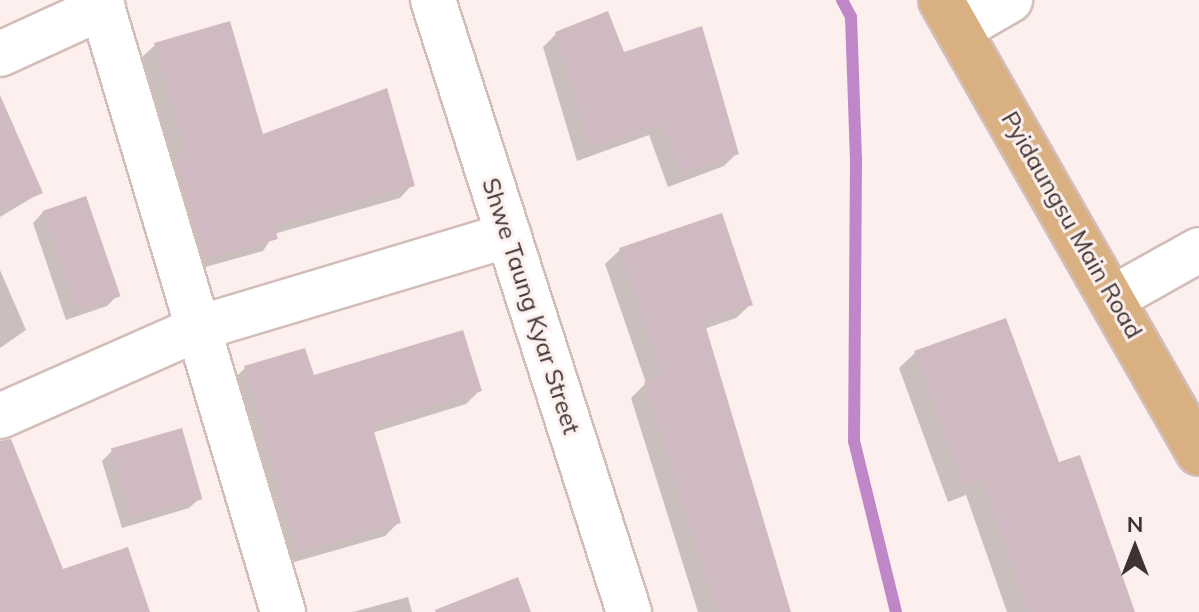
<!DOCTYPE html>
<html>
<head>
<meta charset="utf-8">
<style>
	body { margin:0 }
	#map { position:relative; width:1199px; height:612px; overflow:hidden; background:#fdefed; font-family:Mulish,sans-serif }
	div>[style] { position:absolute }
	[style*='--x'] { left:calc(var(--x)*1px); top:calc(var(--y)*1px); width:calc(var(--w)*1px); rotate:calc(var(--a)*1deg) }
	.shadow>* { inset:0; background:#0003 }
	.stream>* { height:12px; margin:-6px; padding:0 6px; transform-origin:6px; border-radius:6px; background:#bf87c8 }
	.building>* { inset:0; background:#cfbac1; transform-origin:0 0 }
	.roads { filter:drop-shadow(2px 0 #d3bdb9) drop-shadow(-2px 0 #d3bdb9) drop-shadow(0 2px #d3bdb9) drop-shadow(0 -2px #d3bdb9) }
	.minor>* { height:44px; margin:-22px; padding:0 22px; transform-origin:22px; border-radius:22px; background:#fff }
	.major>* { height:44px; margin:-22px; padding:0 22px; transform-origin:22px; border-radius:22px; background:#d9b081 }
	span { translate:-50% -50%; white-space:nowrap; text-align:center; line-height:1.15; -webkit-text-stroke:6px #fdefed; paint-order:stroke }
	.street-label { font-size:24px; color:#3d3432 }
	.north { position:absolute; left:1095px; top:508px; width:80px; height:80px; -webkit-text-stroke:6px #fdefed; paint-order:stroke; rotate:0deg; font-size:22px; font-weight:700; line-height:32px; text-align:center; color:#3d3432 }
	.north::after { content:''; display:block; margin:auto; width:28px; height:36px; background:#3d3432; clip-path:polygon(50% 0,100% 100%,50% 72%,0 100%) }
</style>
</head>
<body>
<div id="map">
	<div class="shadow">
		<div style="clip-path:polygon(556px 34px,623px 54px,737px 153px,724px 166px,668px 187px,649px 135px,577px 161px,543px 47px)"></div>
		<div style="clip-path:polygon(155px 45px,261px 136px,412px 185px,400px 198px,274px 234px,263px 251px,191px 271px,163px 170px,172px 161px,142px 57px)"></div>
		<div style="clip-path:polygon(0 132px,40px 193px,0 217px)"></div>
		<div style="clip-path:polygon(43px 212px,118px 295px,107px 306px,66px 320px,33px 223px)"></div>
		<div style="clip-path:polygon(620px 250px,751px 304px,736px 318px,704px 329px,789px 612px,698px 612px,631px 398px,646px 383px,605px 264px)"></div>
		<div style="clip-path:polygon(0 270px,26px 330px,0 348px)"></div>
		<div style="clip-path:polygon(915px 353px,1057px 464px,1133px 612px,1007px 612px,966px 495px,948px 502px,899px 368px)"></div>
		<div style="clip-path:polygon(245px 368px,313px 378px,479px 391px,466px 404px,372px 433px,399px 522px,385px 536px,284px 565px,232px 381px)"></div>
		<div style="clip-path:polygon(112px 451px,200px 498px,189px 508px,122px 528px,102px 461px)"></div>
		<div style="clip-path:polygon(408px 597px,412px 612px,353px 612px)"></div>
	</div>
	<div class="stream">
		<div style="--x:842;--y:0;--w:19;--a:62"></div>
		<div style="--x:851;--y:17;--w:143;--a:88"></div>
		<div style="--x:856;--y:160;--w:281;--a:90.4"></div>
		<div style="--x:854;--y:441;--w:176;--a:76.2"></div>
	</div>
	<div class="building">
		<div style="clip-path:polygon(608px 11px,624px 52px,702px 26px,739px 154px,681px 175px,662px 123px,590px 149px,555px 32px)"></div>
		<div style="clip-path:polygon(230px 21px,263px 134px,387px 88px,415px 186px,274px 226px,278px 239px,204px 260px,174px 156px,185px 153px,154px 43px)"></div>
		<div style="clip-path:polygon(0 95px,43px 193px,0 211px)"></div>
		<div style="left:86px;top:196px;width:106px;height:46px;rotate:71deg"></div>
		<div style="clip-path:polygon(722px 213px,753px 305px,704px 321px,791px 612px,717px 612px,644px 382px,662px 377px,619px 248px)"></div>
		<div style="clip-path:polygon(1006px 318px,1059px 462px,1080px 455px,1135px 612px,1028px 612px,982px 481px,964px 487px,914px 351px)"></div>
		<div style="clip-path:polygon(463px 330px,482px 391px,372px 425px,401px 523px,297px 553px,244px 366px,305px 348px,314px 375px)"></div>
		<div style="left:182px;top:428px;width:74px;height:74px;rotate:74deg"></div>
		<div style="clip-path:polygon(11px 439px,63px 569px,128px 547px,150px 612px,0 612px,0 441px)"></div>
		<div style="clip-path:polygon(518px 577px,531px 612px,436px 612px,435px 610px)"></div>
	</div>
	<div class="roads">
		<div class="minor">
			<div style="--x:100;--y:0;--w:639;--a:73.35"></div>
			<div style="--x:433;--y:0;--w:643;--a:72.24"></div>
			<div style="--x:960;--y:29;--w:58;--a:-30.1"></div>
			<div style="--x:0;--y:54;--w:113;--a:-24.5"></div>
			<div style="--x:1115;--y:297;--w:96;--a:-29.2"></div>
			<div style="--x:0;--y:416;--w:221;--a:-23.8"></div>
			<div style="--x:202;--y:327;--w:320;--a:-16.7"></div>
		</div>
		<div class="major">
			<div style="--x:941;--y:0;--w:521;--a:60.34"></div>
		</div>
	</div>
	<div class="street-label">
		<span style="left:1072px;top:225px;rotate:60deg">Pyidaungsu Main Road</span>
		<span style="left:531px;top:306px;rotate:72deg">Shwe Taung Kyar Street</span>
	</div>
	<div class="north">N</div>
</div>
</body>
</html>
